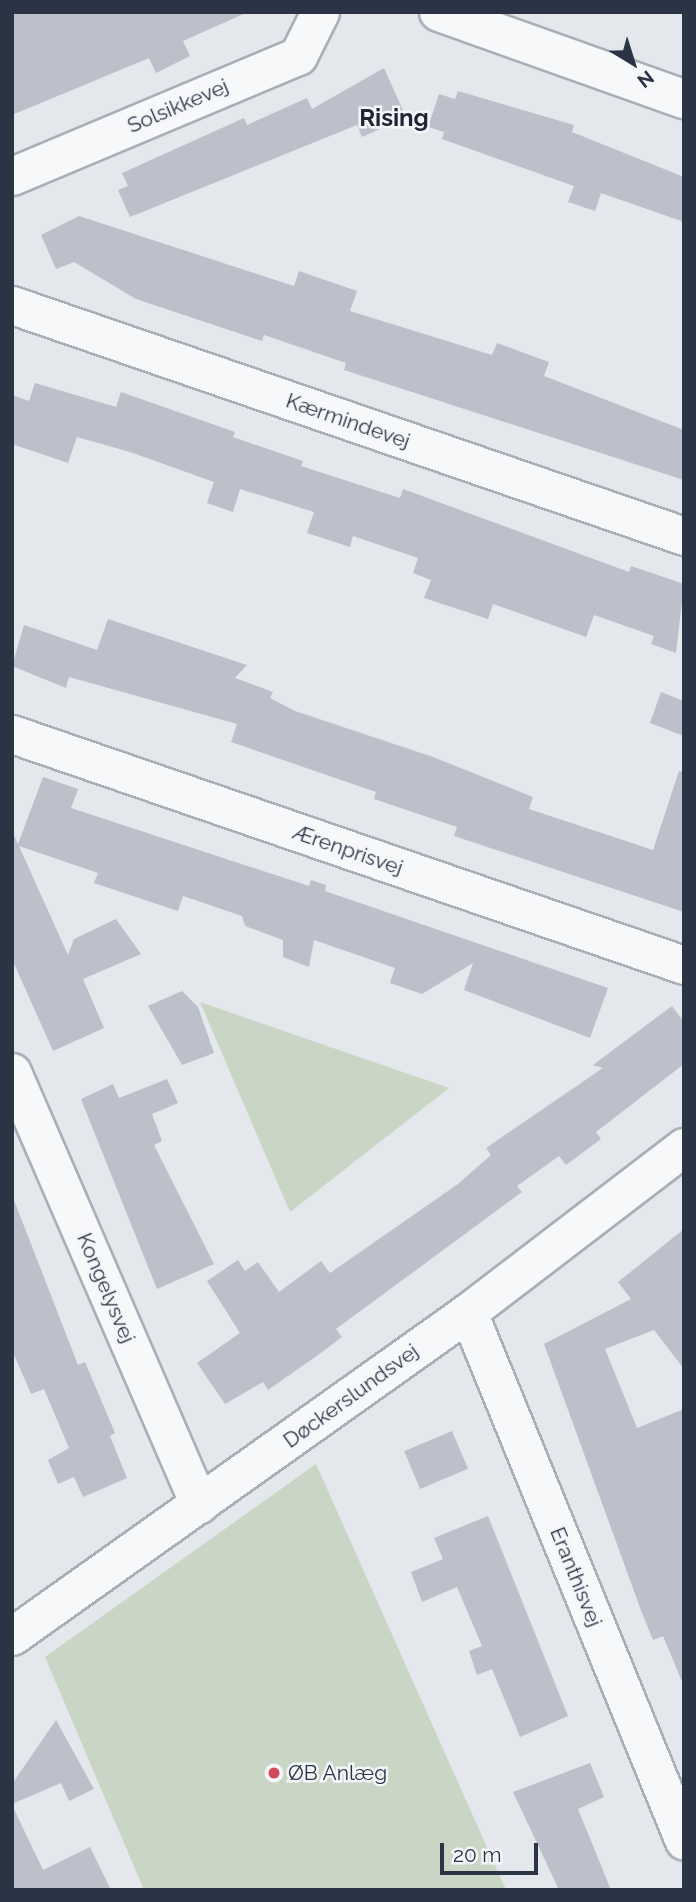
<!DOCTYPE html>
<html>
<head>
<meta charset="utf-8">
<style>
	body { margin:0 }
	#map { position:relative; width:696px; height:1902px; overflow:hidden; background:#e4e7ec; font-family:Raleway,sans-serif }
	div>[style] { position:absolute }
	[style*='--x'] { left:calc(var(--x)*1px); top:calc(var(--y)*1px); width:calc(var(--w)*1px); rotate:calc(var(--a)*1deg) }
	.green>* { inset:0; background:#c9d6c5 }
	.building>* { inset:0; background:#bbc0ca; transform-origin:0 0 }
	.roads { filter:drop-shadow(2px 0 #a9aeb7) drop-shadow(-2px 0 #a9aeb7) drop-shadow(0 2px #a9aeb7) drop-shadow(0 -2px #a9aeb7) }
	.minor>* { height:37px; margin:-18.5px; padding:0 18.5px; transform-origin:18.5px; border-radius:18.5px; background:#f7f8fa }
	.tertiary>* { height:38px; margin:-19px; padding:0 19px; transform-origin:19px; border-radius:19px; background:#f7f8fa }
	.dots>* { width:19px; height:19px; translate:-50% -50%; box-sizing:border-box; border:4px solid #f4f6f9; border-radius:50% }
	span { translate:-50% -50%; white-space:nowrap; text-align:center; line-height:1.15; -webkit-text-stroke:5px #f4f6f9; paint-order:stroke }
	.street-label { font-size:21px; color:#2b3445 }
	.poi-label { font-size:21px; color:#2b3445 }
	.left { translate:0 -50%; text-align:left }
	.quarter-label { font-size:24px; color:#1d2536; font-weight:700 }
	.frame { position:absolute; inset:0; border:14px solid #2b3445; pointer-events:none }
	.north { position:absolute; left:598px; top:28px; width:70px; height:70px; -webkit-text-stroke:5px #f4f6f9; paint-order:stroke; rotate:142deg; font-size:19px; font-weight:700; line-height:28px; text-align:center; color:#2b3445 }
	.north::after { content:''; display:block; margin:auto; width:24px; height:32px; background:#2b3445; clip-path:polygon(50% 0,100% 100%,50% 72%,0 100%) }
	.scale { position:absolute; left:440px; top:1843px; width:98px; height:32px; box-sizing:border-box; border:4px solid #2b3445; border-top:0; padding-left:9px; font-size:21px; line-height:24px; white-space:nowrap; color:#2b3445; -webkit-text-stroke:5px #f4f6f9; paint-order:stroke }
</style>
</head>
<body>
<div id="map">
	<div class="green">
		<div style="clip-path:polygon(200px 1002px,449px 1088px,290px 1212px)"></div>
		<div style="clip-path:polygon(316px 1464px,506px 1890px,144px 1890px,45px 1657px)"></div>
	</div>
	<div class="building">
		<div style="clip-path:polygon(12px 12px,248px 12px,183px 41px,190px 56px,156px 73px,149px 58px,12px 115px)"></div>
		<div style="clip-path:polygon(384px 68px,406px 117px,362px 137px,357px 125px,130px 217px,118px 190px,128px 186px,122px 173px,244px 118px,247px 125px,307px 98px,312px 109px)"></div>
		<div style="clip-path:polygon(458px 91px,574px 125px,572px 132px,684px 177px,684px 222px,601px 193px,595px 211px,568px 202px,574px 186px,442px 139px,444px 132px,428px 127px,439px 94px,455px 99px)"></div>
		<div style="clip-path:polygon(79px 216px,294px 286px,299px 271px,357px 291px,350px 311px,492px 355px,497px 343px,549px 362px,544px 376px,684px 430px,684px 480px,344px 370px,346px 363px,264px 335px,262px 341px,136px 299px,74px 262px,56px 269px,41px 235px)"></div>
		<div style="clip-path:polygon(35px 383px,116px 407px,121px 392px,235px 432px,233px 437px,303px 461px,301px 466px,400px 498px,403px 489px,629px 572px,631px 566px,684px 584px,676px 653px,651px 644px,654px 636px,594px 615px,586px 637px,493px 604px,488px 619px,424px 598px,431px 580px,413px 573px,418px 558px,353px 536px,350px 547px,307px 533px,314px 512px,240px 489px,233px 512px,207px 503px,214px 482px,130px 452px,77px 437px,68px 463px,12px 444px,12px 395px,29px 401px)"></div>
		<div style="clip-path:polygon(108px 619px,247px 665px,235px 678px,273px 692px,270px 698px,295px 711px,433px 757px,533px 797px,529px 809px,653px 850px,679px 771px,684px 772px,684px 912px,454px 836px,457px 827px,374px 799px,376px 792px,231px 742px,237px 724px,69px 677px,66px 688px,12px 666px,24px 625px,97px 650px)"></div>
		<div style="clip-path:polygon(661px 692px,684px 701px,684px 736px,650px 723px)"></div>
		<div style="clip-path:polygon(43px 777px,78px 789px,71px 808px,309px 886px,311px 880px,326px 885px,325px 891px,608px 988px,590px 1038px,464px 990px,473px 963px,422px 994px,390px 983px,395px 968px,314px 940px,309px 967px,283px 957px,283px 940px,245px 926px,242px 916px,183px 896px,178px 911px,94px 883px,98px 873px,19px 846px,68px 955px,74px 939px,116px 919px,141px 954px,83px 979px,104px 1028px,53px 1051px,12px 959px,12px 831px,18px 844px)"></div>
		<div style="clip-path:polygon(182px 991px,198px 1007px,214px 1053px,182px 1065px,148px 1006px)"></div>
		<div style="clip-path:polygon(672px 1006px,684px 1022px,684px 1064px,596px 1132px,601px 1139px,566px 1165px,559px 1156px,517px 1186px,522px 1192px,336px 1329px,342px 1337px,318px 1355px,268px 1390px,263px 1382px,225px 1404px,197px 1363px,240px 1333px,207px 1281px,238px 1260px,245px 1271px,258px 1262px,279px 1292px,321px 1261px,330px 1273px,458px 1184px,491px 1155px,486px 1148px,603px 1068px,593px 1065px)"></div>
		<div style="clip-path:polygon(167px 1079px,178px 1103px,152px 1114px,162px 1141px,154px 1145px,214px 1264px,157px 1289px,81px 1099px,113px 1084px,119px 1098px)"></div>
		<div style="clip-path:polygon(12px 1195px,78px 1365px,85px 1362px,115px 1433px,110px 1436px,127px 1478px,83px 1497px,74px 1477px,58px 1484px,48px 1460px,69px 1448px,44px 1389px,31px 1394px,12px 1350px)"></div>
		<div style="clip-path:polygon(684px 1229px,684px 1369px,654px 1330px,605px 1349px,637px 1428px,684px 1409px,683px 1684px,663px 1636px,653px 1640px,642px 1613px,544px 1344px,631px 1299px,618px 1282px)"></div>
		<div style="left:452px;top:1431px;width:41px;height:52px;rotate:67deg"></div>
		<div style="clip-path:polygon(488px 1516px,568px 1716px,520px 1737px,492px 1669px,477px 1675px,469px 1651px,482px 1646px,457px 1587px,422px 1602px,411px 1572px,443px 1559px,434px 1538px)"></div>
		<div style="clip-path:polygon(56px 1720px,94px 1789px,69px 1801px,61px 1783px,12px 1804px,12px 1784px)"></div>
		<div style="clip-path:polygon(590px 1763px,604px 1797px,578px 1809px,611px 1890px,559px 1890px,513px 1792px)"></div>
		<div style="clip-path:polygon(12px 1805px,43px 1870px,90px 1847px,111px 1890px,12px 1890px)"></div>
	</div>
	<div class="roads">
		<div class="minor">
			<div style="--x:12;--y:176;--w:310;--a:-22.8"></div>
			<div style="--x:298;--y:56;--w:49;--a:-63.4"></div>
			<div style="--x:12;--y:305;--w:711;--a:18.97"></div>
			<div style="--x:12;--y:734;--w:711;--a:18.97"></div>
			<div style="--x:12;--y:1072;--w:471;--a:66.6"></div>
			<div style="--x:468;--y:1312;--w:571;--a:67.79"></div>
			<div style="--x:12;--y:1636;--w:559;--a:-35.39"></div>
			<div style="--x:468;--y:1312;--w:272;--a:-37.4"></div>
		</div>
		<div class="tertiary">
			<div style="--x:439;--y:12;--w:260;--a:19.6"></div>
		</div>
	</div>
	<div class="dots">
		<div style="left:274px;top:1773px;background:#d1495b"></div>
	</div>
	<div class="street-label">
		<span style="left:178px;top:106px;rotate:-23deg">Solsikkevej</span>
		<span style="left:348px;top:421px;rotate:19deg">Kærmindevej</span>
		<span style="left:348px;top:850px;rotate:19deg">Ærenprisvej</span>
		<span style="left:106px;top:1288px;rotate:67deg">Kongelysvej</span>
		<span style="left:351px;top:1396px;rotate:-36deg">Døckerslundsvej</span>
		<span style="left:576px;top:1577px;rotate:68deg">Eranthisvej</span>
	</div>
	<div class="poi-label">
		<span class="left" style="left:288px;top:1773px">ØB Anlæg</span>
	</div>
	<div class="quarter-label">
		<span style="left:394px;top:118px">Rising</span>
	</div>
	<div class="frame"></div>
	<div class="north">N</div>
	<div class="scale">20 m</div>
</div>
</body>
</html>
